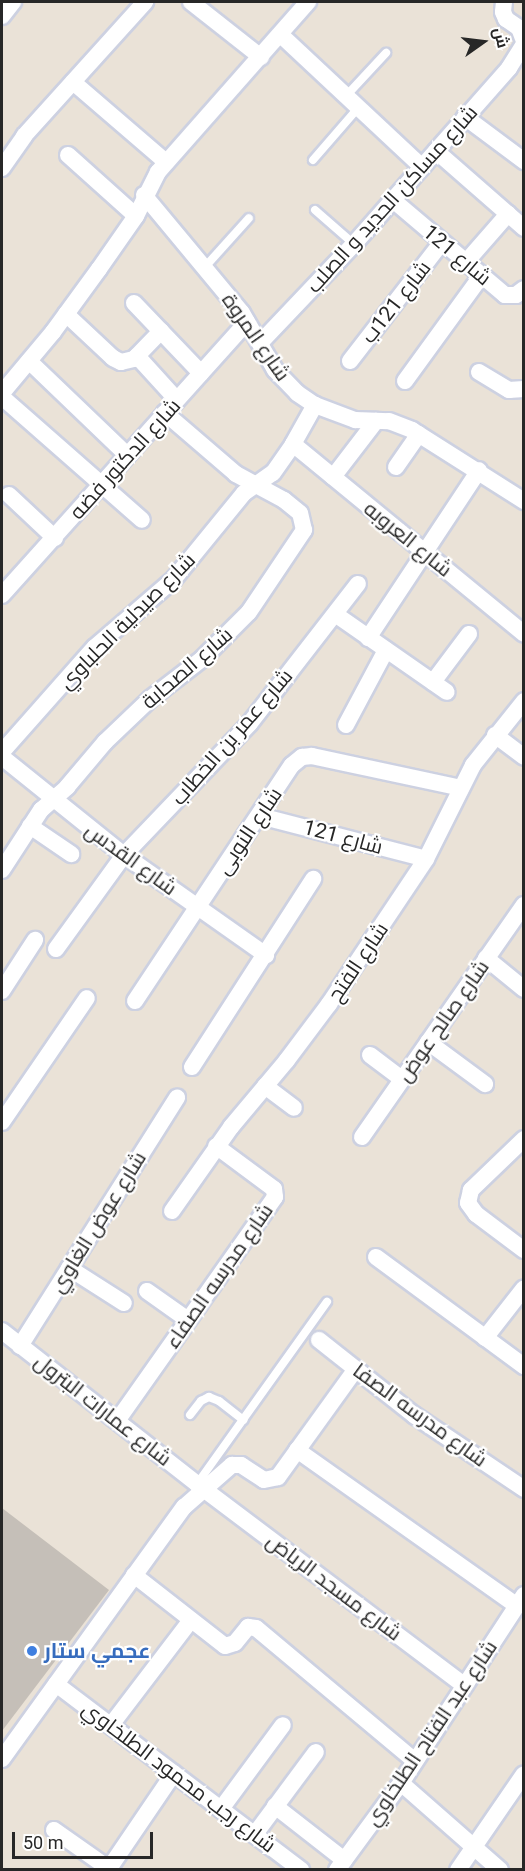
<!DOCTYPE html>
<html>
<head>
<meta charset="utf-8">
<style>
	body { margin:0 }
	#map { position:relative; width:525px; height:1871px; overflow:hidden; background:#eae2d7; font-family:Roboto,Cairo,sans-serif }
	div>[style] { position:absolute }
	[style*='--x'] { left:calc(var(--x)*1px); top:calc(var(--y)*1px); width:calc(var(--w)*1px); rotate:calc(var(--a)*1deg) }
	.building>* { inset:0; background:#c5bfb8 }
	.roads { filter:drop-shadow(2px 0 #cdd1e1) drop-shadow(-2px 0 #cdd1e1) drop-shadow(0 2px #cdd1e1) drop-shadow(0 -2px #cdd1e1) }
	.service>* { height:8px; margin:-4px; padding:0 4px; transform-origin:4px; border-radius:4px; background:#fff }
	.minor>* { height:16px; margin:-8px; padding:0 8px; transform-origin:8px; border-radius:8px; background:#fff }
	.dots>* { width:16px; height:16px; translate:-50% -50%; box-sizing:border-box; border:3px solid #fff; border-radius:50% }
	span { translate:-50% -50%; white-space:nowrap; text-align:center; line-height:1.15; -webkit-text-stroke:4.5px #fff; paint-order:stroke }
	.street-label { font-size:21px; color:#272727 }
	.shop-label { font-size:21px; color:#366cbe; font-weight:700 }
	.left { translate:0 -50%; text-align:left }
	.frame { position:absolute; inset:0; border:3px solid #272727; pointer-events:none }
	.north { position:absolute; left:453px; top:12px; width:60px; height:60px; -webkit-text-stroke:4px #fff; paint-order:stroke; rotate:76deg; font-size:16px; font-weight:700; line-height:24px; text-align:center; color:#272727 }
	.north::after { content:''; display:block; margin:auto; width:21px; height:27px; background:#272727; clip-path:polygon(50% 0,100% 100%,50% 72%,0 100%) }
	.scale { position:absolute; left:12px; top:1832px; width:141px; height:27px; box-sizing:border-box; border:3px solid #272727; border-top:0; padding-left:8px; font-size:18px; line-height:21px; white-space:nowrap; color:#272727; -webkit-text-stroke:4px #fff; paint-order:stroke }
</style>
</head>
<body>
<div id="map">
	<div class="building">
		<div style="clip-path:polygon(2px 1508px,109px 1590px,2px 1731px)"></div>
	</div>
	<div class="roads">
		<div class="service">
			<div style="--x:346;--y:96;--w:59;--a:-47.1"></div>
			<div style="--x:313;--y:160;--w:69;--a:-49.1"></div>
			<div style="--x:315;--y:210;--w:52;--a:41.1"></div>
			<div style="--x:204;--y:268;--w:67;--a:-48"></div>
			<div style="--x:190;--y:1415;--w:18;--a:-52"></div>
			<div style="--x:201;--y:1401;--w:9;--a:-27"></div>
			<div style="--x:209;--y:1397;--w:11;--a:22"></div>
			<div style="--x:219;--y:1401;--w:31;--a:38"></div>
			<div style="--x:197;--y:1484;--w:224;--a:-54.5"></div>
		</div>
		<div class="minor">
			<div style="--x:191;--y:2;--w:89;--a:38.2"></div>
			<div style="--x:504;--y:2;--w:10;--a:96"></div>
			<div style="--x:503;--y:12;--w:8;--a:67"></div>
			<div style="--x:506;--y:19;--w:16;--a:35"></div>
			<div style="--x:519;--y:28;--w:14;--a:69"></div>
			<div style="--x:2;--y:16;--w:18;--a:-52"></div>
			<div style="--x:281;--y:35;--w:193;--a:43.1"></div>
			<div style="--x:73;--y:82;--w:123;--a:40.7"></div>
			<div style="--x:465;--y:117;--w:74;--a:36.7"></div>
			<div style="--x:436;--y:151;--w:117;--a:41.2"></div>
			<div style="--x:68;--y:155;--w:91;--a:41.9"></div>
			<div style="--x:2;--y:168;--w:39;--a:-55"></div>
			<div style="--x:24;--y:136;--w:181;--a:-47.9"></div>
			<div style="--x:144;--y:195;--w:153;--a:50.3"></div>
			<div style="--x:242;--y:313;--w:66;--a:59.9"></div>
			<div style="--x:275;--y:370;--w:32;--a:46"></div>
			<div style="--x:297;--y:393;--w:22;--a:34"></div>
			<div style="--x:315;--y:405;--w:43;--a:20.6"></div>
			<div style="--x:355;--y:420;--w:34;--a:2"></div>
			<div style="--x:389;--y:421;--w:25;--a:21"></div>
			<div style="--x:412;--y:430;--w:133;--a:32.4"></div>
			<div style="--x:393;--y:200;--w:147;--a:40.3"></div>
			<div style="--x:505;--y:295;--w:11;--a:0"></div>
			<div style="--x:516;--y:295;--w:10;--a:-37"></div>
			<div style="--x:466;--y:262;--w:64;--a:-48.8"></div>
			<div style="--x:134;--y:303;--w:97;--a:46.3"></div>
			<div style="--x:66;--y:314;--w:64;--a:43.1"></div>
			<div style="--x:113;--y:358;--w:9;--a:27"></div>
			<div style="--x:121;--y:362;--w:13;--a:-13"></div>
			<div style="--x:134;--y:359;--w:39;--a:-46"></div>
			<div style="--x:260;--y:343;--w:137;--a:-46.5"></div>
			<div style="--x:354;--y:244;--w:235;--a:-48.6"></div>
			<div style="--x:509;--y:68;--w:28;--a:-58"></div>
			<div style="--x:137;--y:356;--w:59;--a:47.7"></div>
			<div style="--x:29;--y:361;--w:136;--a:43.8"></div>
			<div style="--x:350;--y:361;--w:150;--a:-52.3"></div>
			<div style="--x:479;--y:372;--w:35;--a:31"></div>
			<div style="--x:509;--y:390;--w:15;--a:-4"></div>
			<div style="--x:405;--y:381;--w:131;--a:-54"></div>
			<div style="--x:2;--y:393;--w:80;--a:-50.1"></div>
			<div style="--x:53;--y:332;--w:78;--a:-53.9"></div>
			<div style="--x:99;--y:269;--w:65;--a:-55.1"></div>
			<div style="--x:136;--y:216;--w:49;--a:-63.4"></div>
			<div style="--x:158;--y:172;--w:227;--a:-48.6"></div>
			<div style="--x:2;--y:397;--w:186;--a:41.3"></div>
			<div style="--x:293;--y:444;--w:299;--a:39.4"></div>
			<div style="--x:396;--y:467;--w:40;--a:-55.1"></div>
			<div style="--x:333;--y:477;--w:71;--a:-52.5"></div>
			<div style="--x:9;--y:495;--w:63;--a:43.1"></div>
			<div style="--x:2;--y:595;--w:367;--a:-48.1"></div>
			<div style="--x:335;--y:614;--w:136;--a:34.9"></div>
			<div style="--x:368;--y:638;--w:201;--a:-56.5"></div>
			<div style="--x:433;--y:682;--w:60;--a:-53.1"></div>
			<div style="--x:346;--y:725;--w:85;--a:-61.9"></div>
			<div style="--x:495;--y:735;--w:36;--a:37"></div>
			<div style="--x:2;--y:752;--w:140;--a:-48.5"></div>
			<div style="--x:95;--y:647;--w:103;--a:-40.7"></div>
			<div style="--x:173;--y:580;--w:112;--a:-50.8"></div>
			<div style="--x:244;--y:493;--w:35;--a:-35"></div>
			<div style="--x:273;--y:473;--w:35;--a:-55"></div>
			<div style="--x:293;--y:444;--w:45;--a:-60.6"></div>
			<div style="--x:2;--y:757;--w:156;--a:38.8"></div>
			<div style="--x:124;--y:855;--w:174;--a:35.2"></div>
			<div style="--x:260;--y:816;--w:171;--a:14.5"></div>
			<div style="--x:30;--y:826;--w:50;--a:34.3"></div>
			<div style="--x:2;--y:870;--w:72;--a:-57"></div>
			<div style="--x:41;--y:810;--w:35;--a:-41"></div>
			<div style="--x:67;--y:787;--w:59;--a:-49.8"></div>
			<div style="--x:105;--y:742;--w:62;--a:-43.7"></div>
			<div style="--x:150;--y:699;--w:66;--a:-37.6"></div>
			<div style="--x:202;--y:659;--w:66;--a:-45"></div>
			<div style="--x:249;--y:612;--w:99;--a:-56.1"></div>
			<div style="--x:304;--y:530;--w:17;--a:-103"></div>
			<div style="--x:300;--y:513;--w:21;--a:-141"></div>
			<div style="--x:284;--y:500;--w:55;--a:-151.6"></div>
			<div style="--x:236;--y:474;--w:94;--a:-139.3"></div>
			<div style="--x:56;--y:949;--w:116;--a:-54.1"></div>
			<div style="--x:124;--y:855;--w:182;--a:-46.3"></div>
			<div style="--x:250;--y:723;--w:176;--a:-52.2"></div>
			<div style="--x:486;--y:958;--w:49;--a:39.2"></div>
			<div style="--x:2;--y:991;--w:61;--a:-57.1"></div>
			<div style="--x:135;--y:1001;--w:283;--a:-56.4"></div>
			<div style="--x:292;--y:765;--w:13;--a:-39"></div>
			<div style="--x:302;--y:757;--w:10;--a:-6"></div>
			<div style="--x:312;--y:756;--w:152;--a:12.1"></div>
			<div style="--x:428;--y:1042;--w:71;--a:36.4"></div>
			<div style="--x:370;--y:1055;--w:40;--a:37"></div>
			<div style="--x:192;--y:1067;--w:224;--a:-57.2"></div>
			<div style="--x:265;--y:1086;--w:36;--a:37"></div>
			<div style="--x:2;--y:1122;--w:150;--a:-55.6"></div>
			<div style="--x:362;--y:1137;--w:283;--a:-55.1"></div>
			<div style="--x:524;--y:1139;--w:74;--a:136.1"></div>
			<div style="--x:471;--y:1190;--w:13;--a:103"></div>
			<div style="--x:468;--y:1203;--w:14;--a:54"></div>
			<div style="--x:476;--y:1214;--w:60;--a:36.9"></div>
			<div style="--x:172;--y:1211;--w:103;--a:-54.9"></div>
			<div style="--x:231;--y:1127;--w:87;--a:-50.1"></div>
			<div style="--x:287;--y:1060;--w:70;--a:-53.1"></div>
			<div style="--x:329;--y:1004;--w:174;--a:-56.2"></div>
			<div style="--x:426;--y:859;--w:105;--a:-63.4"></div>
			<div style="--x:473;--y:765;--w:82;--a:-51.4"></div>
			<div style="--x:376;--y:1257;--w:184;--a:36.4"></div>
			<div style="--x:69;--y:1268;--w:65;--a:32.5"></div>
			<div style="--x:147;--y:1291;--w:50;--a:35.3"></div>
			<div style="--x:2;--y:1331;--w:248;--a:38.1"></div>
			<div style="--x:197;--y:1484;--w:334;--a:37"></div>
			<div style="--x:485;--y:1338;--w:63;--a:-52"></div>
			<div style="--x:319;--y:1340;--w:121;--a:38.3"></div>
			<div style="--x:414;--y:1415;--w:133;--a:33.9"></div>
			<div style="--x:20;--y:1346;--w:294;--a:-57.7"></div>
			<div style="--x:117;--y:1421;--w:274;--a:-54.8"></div>
			<div style="--x:275;--y:1197;--w:8;--a:-97"></div>
			<div style="--x:274;--y:1189;--w:72;--a:-143.4"></div>
			<div style="--x:297;--y:1450;--w:268;--a:35.3"></div>
			<div style="--x:134;--y:1575;--w:115;--a:38"></div>
			<div style="--x:225;--y:1646;--w:10;--a:-17"></div>
			<div style="--x:235;--y:1643;--w:21;--a:-51"></div>
			<div style="--x:248;--y:1627;--w:8;--a:7"></div>
			<div style="--x:256;--y:1628;--w:207;--a:39.9"></div>
			<div style="--x:56;--y:1684;--w:308;--a:37.2"></div>
			<div style="--x:111;--y:1725;--w:132;--a:-52.7"></div>
			<div style="--x:2;--y:1759;--w:311;--a:-54.2"></div>
			<div style="--x:184;--y:1507;--w:64;--a:-41.2"></div>
			<div style="--x:232;--y:1465;--w:9;--a:0"></div>
			<div style="--x:241;--y:1465;--w:27;--a:33"></div>
			<div style="--x:264;--y:1480;--w:14;--a:-12"></div>
			<div style="--x:278;--y:1477;--w:133;--a:-54.2"></div>
			<div style="--x:401;--y:1783;--w:132;--a:41.3"></div>
			<div style="--x:275;--y:1806;--w:88;--a:38"></div>
			<div style="--x:221;--y:1809;--w:104;--a:-53.6"></div>
			<div style="--x:54;--y:1830;--w:70;--a:35.1"></div>
			<div style="--x:255;--y:1834;--w:102;--a:-53.4"></div>
			<div style="--x:108;--y:1870;--w:117;--a:-55.8"></div>
			<div style="--x:337;--y:1870;--w:108;--a:-53.7"></div>
			<div style="--x:401;--y:1783;--w:225;--a:-56.8"></div>
			<div style="--x:458;--y:1870;--w:116;--a:-55.5"></div>
		</div>
	</div>
	<div class="dots">
		<div style="left:32px;top:1651px;background:#3f7fe0"></div>
	</div>
	<div class="street-label">
		<span style="left:392px;top:199px;rotate:-48deg">شارع مساكن الحديد و الصلب</span>
		<span style="left:457px;top:255px;rotate:40deg">شارع 121</span>
		<span style="left:396px;top:302px;rotate:-52deg">شارع 121ب</span>
		<span style="left:256px;top:337px;rotate:55deg">شارع المروة</span>
		<span style="left:125px;top:459px;rotate:-48deg">شارع الدكتور فضه</span>
		<span style="left:408px;top:539px;rotate:39deg">شارع العروبه</span>
		<span style="left:127px;top:621px;rotate:-45deg">شارع صيدلية الحلباوي</span>
		<span style="left:187px;top:668px;rotate:-41deg">شارع الصحابة</span>
		<span style="left:232px;top:737px;rotate:-49deg">شارع عمر بن الخطاب</span>
		<span style="left:249px;top:831px;rotate:-56deg">شارع النوبى</span>
		<span style="left:343px;top:837px;rotate:15deg">شارع 121</span>
		<span style="left:131px;top:859px;rotate:36deg">شارع القدس</span>
		<span style="left:358px;top:962px;rotate:-56deg">شارع الفتح</span>
		<span style="left:443px;top:1021px;rotate:-55deg">شارع صالح عوض</span>
		<span style="left:98px;top:1222px;rotate:-58deg">شارع عوض الغاوي</span>
		<span style="left:219px;top:1276px;rotate:-55deg">شارع مدرسه الصفاء</span>
		<span style="left:103px;top:1410px;rotate:38deg">شارع عمارات البترول</span>
		<span style="left:420px;top:1415px;rotate:36deg">شارع مدرسه الصفا</span>
		<span style="left:334px;top:1587px;rotate:37deg">شارع مسجد الرياض</span>
		<span style="left:431px;top:1733px;rotate:-56deg">شارع عبد الفتاح الطلخاوي</span>
		<span style="left:179px;top:1777px;rotate:37deg">شارع رجب محمود الطلخاوي</span>
	</div>
	<div class="shop-label">
		<span class="left" style="left:44px;top:1651px">عجمي ستار</span>
	</div>
	<div class="frame"></div>
	<div class="north">ش</div>
	<div class="scale">50 m</div>
</div>
</body>
</html>
